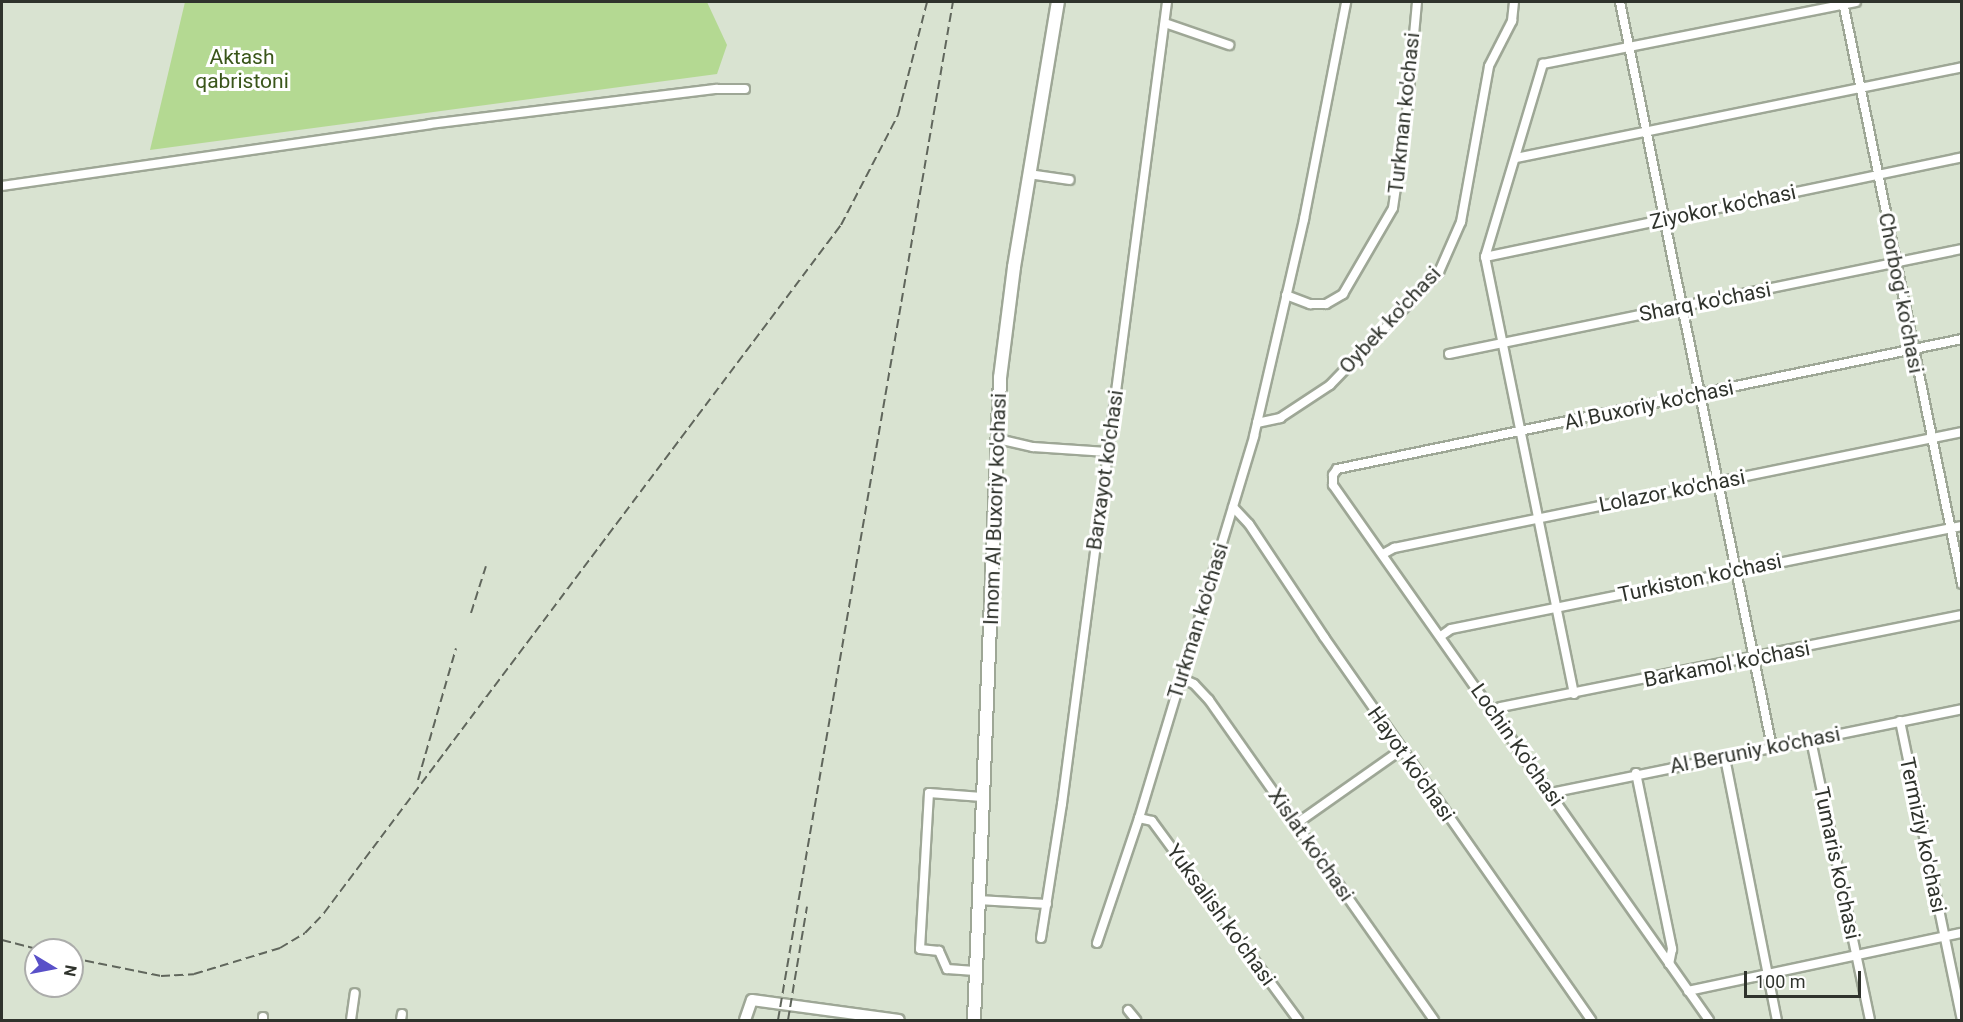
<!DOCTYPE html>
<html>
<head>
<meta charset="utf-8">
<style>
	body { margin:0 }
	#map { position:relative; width:1963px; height:1022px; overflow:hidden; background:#d9e3d1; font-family:Roboto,sans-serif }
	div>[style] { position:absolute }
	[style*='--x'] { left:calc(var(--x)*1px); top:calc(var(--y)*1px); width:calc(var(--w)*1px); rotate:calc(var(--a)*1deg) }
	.green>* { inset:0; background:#b4d992 }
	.roads { filter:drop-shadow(2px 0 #9ea796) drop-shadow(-2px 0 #9ea796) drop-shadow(0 2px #9ea796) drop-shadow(0 -2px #9ea796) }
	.street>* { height:8px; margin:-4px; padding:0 4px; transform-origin:4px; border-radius:4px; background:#fff }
	.secondary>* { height:10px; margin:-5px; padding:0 5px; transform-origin:5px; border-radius:5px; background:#fff }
	.primary>* { height:12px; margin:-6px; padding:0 6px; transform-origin:6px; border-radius:6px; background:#fff }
	.rail>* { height:2px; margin-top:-1px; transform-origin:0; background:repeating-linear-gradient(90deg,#60665c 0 9px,transparent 0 13.5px) }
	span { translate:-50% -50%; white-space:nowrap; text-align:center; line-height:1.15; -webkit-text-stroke:6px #fff; paint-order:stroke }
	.park-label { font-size:21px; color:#3a561a }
	.street-label { font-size:21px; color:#2f332c }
	.frame { position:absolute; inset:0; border:3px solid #2f332c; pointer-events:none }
	.north { position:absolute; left:24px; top:938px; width:60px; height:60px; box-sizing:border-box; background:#fff; border:2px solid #acadab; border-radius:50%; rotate:100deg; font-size:16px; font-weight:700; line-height:24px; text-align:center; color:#2f332c }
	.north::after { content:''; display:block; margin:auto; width:21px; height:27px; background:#5950c8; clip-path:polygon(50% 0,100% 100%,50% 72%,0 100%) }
	.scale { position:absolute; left:1744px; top:971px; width:117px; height:27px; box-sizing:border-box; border:3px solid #2f332c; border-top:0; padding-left:8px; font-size:18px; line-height:21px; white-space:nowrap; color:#2f332c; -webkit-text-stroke:4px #fff; paint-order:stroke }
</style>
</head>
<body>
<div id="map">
	<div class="green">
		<div style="clip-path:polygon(185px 2px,707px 2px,727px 45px,717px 74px,150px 150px)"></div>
	</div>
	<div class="roads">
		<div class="street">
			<div style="--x:1620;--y:2;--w:760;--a:78.47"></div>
			<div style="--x:1843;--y:2;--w:594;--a:78.44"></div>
			<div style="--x:1165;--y:23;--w:68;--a:19"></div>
			<div style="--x:1516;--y:158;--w:455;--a:-11.5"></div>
			<div style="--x:1029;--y:174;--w:41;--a:8.3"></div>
			<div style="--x:2;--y:186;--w:432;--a:-8.2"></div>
			<div style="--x:430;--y:124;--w:289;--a:-7"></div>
			<div style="--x:717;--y:89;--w:28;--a:0"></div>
			<div style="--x:1485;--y:257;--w:487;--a:-11.8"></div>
			<div style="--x:1286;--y:295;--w:26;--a:21"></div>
			<div style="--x:1310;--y:304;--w:16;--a:0"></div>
			<div style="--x:1326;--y:304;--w:20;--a:-30"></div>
			<div style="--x:1343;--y:294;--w:99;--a:-59.8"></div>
			<div style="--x:1393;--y:208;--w:97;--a:-81.7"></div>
			<div style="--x:1407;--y:112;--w:110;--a:-84.8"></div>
			<div style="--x:1449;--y:354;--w:524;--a:-11.57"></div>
			<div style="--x:1257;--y:423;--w:24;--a:-12"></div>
			<div style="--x:1280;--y:418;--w:60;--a:-33.4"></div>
			<div style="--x:1330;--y:385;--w:157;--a:-46"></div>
			<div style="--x:1439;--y:272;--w:55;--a:-66.3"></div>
			<div style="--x:1461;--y:222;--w:158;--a:-79.8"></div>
			<div style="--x:1489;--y:66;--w:51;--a:-62.9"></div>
			<div style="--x:1512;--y:21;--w:19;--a:-84"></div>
			<div style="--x:998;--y:439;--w:36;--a:13"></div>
			<div style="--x:1033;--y:447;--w:74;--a:3.9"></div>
			<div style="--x:1233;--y:507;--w:23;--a:47"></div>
			<div style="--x:1249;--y:524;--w:136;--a:56.4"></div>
			<div style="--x:1324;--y:637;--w:467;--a:55.1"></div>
			<div style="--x:1383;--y:554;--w:13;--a:-29"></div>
			<div style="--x:1394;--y:548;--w:580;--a:-11.54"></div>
			<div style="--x:1441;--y:636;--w:12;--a:-35"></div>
			<div style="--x:1451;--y:629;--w:521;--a:-11.4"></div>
			<div style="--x:1181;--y:678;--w:14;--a:25"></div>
			<div style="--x:1194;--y:684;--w:22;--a:47"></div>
			<div style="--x:1209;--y:700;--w:391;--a:54.9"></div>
			<div style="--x:1574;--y:694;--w:446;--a:-101.5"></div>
			<div style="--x:1485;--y:257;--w:202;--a:-73.3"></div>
			<div style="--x:1543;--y:64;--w:319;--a:-11.2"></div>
			<div style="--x:1493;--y:712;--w:9;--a:-32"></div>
			<div style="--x:1501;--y:707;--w:470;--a:-11.3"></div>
			<div style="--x:1900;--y:721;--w:305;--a:78.3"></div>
			<div style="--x:1811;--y:740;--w:286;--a:78.1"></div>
			<div style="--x:1725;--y:758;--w:267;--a:78.8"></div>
			<div style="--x:1636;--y:773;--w:180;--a:78.4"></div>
			<div style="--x:1672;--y:949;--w:15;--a:101"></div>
			<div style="--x:1550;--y:793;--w:420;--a:-11.5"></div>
			<div style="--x:1139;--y:818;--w:13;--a:13"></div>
			<div style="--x:1152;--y:821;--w:247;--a:53.7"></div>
			<div style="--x:1296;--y:824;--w:128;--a:-35.2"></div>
			<div style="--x:978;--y:900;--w:69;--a:3.3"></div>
			<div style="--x:1041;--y:938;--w:136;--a:-81.1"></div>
			<div style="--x:1062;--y:804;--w:809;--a:-82.54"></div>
			<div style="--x:1097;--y:943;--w:132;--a:-71.4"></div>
			<div style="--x:1139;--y:818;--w:399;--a:-73.2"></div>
			<div style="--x:1254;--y:436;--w:223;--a:-77"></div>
			<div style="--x:1304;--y:219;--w:221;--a:-79"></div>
			<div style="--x:975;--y:971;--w:28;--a:-176"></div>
			<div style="--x:947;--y:969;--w:20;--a:-114"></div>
			<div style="--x:939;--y:951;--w:19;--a:-174"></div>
			<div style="--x:920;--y:949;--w:156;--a:-86.7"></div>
			<div style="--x:929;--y:793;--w:53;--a:4.3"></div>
			<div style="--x:1688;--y:991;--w:280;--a:-12"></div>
			<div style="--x:1128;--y:1010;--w:13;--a:51"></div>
			<div style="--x:263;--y:1020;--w:3;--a:-90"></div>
			<div style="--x:351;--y:1020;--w:27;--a:-82"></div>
			<div style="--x:401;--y:1020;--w:6;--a:-81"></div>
			<div style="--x:1709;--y:1020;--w:654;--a:-125.1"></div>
			<div style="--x:1333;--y:485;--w:10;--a:-90"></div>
			<div style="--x:1333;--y:475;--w:7;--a:-56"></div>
			<div style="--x:1337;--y:469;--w:638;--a:-11.75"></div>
		</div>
		<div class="secondary">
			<div style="--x:745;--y:1020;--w:21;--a:-71"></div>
			<div style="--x:752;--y:1000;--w:148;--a:7.7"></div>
		</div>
		<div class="primary">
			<div style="--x:974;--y:1020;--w:643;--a:-87.68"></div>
			<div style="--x:1000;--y:378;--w:112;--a:-82.8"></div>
			<div style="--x:1014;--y:267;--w:269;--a:-80.6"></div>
		</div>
	</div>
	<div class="rail">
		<div style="--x:471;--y:613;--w:49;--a:-72.3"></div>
		<div style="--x:418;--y:780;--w:137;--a:-73.9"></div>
		<div style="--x:2;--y:940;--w:40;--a:14.4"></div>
		<div style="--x:72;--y:958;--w:91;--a:11.4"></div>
		<div style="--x:161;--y:976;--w:33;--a:-3"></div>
		<div style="--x:194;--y:974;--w:90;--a:-16.8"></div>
		<div style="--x:280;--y:948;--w:29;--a:-31"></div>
		<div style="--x:305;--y:933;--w:28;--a:-46"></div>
		<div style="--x:324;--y:913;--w:861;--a:-53.08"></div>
		<div style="--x:841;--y:225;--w:124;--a:-62.6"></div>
		<div style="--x:898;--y:115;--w:117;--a:-75.6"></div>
		<div style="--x:778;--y:1020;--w:1033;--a:-80.25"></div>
		<div style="--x:788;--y:1020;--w:115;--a:-80.5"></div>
	</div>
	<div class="park-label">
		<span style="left:242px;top:69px">Aktash<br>qabristoni</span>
	</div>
	<div class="street-label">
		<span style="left:1404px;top:113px;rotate:-84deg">Turkman ko'chasi</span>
		<span style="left:1723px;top:207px;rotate:-12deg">Ziyokor ko'chasi</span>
		<span style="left:1901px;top:293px;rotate:79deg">Chorbog' ko'chasi</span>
		<span style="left:1705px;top:302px;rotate:-11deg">Sharq ko'chasi</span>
		<span style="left:1390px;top:320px;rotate:-47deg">Oybek ko'chasi</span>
		<span style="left:1649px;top:405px;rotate:-12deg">Al Buxoriy ko'chasi</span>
		<span style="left:1105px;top:470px;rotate:-82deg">Barxayot ko'chasi</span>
		<span style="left:1672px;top:491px;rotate:-11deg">Lolazor ko'chasi</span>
		<span style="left:995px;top:509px;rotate:-88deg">Imom Al Buxoriy ko'chasi</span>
		<span style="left:1700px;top:578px;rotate:-12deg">Turkiston ko'chasi</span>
		<span style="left:1198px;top:621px;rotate:-73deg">Turkman ko'chasi</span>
		<span style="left:1727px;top:664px;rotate:-11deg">Barkamol ko'chasi</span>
		<span style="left:1517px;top:745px;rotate:55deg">Lochin Ko'chasi</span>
		<span style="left:1755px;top:750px;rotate:-11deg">Al Beruniy ko'chasi</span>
		<span style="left:1411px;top:764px;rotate:55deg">Hayot ko'chasi</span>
		<span style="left:1923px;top:835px;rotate:78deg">Termiziy ko'chasi</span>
		<span style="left:1311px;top:845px;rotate:55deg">Xislat ko'chasi</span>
		<span style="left:1837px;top:863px;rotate:78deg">Tumaris ko'chasi</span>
		<span style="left:1221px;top:915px;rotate:54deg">Yuksalish ko'chasi</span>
	</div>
	<div class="frame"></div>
	<div class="north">N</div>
	<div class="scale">100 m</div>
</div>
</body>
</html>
